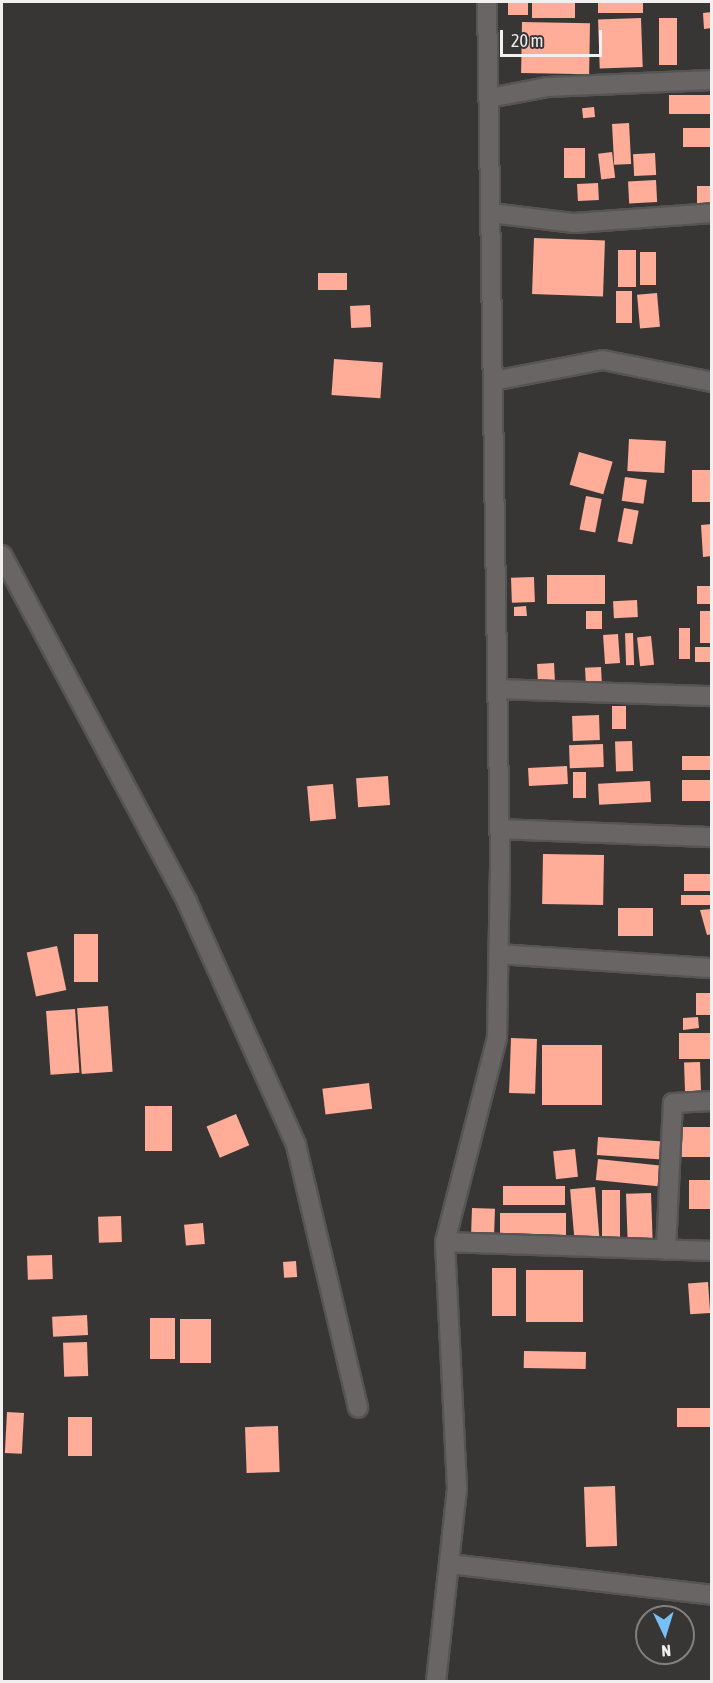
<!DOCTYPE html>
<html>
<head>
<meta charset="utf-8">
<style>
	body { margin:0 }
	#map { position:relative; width:713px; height:1683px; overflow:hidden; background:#383635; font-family:"Asap Condensed",sans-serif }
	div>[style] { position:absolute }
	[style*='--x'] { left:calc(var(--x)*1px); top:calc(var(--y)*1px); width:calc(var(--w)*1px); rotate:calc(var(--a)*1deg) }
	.building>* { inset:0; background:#ffac99; transform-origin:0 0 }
	.roads { filter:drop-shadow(2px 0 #565454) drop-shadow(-2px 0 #565454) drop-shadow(0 2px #565454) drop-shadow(0 -2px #565454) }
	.street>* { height:18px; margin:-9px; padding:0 9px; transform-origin:9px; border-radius:9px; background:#696565 }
	.secondary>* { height:18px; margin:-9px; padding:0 9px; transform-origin:9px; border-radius:9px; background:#696565 }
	span { translate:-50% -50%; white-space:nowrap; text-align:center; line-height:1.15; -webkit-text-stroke:6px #383635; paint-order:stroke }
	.frame { position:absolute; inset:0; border:3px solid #f1efef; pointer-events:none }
	.north { position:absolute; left:635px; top:1605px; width:60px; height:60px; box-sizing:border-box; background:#383635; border:2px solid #82807f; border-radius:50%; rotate:176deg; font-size:16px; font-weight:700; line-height:24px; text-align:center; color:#f1efef }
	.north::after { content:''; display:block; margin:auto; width:21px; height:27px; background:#77bff7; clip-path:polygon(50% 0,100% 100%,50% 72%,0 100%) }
	.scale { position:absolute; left:500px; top:30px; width:102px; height:27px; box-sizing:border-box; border:3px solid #f1efef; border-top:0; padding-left:8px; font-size:18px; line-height:21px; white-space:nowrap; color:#f1efef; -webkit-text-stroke:4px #383635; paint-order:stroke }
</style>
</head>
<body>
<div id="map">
	<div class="building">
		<div style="left:508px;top:2px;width:20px;height:13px"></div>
		<div style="left:532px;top:2px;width:43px;height:16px"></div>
		<div style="left:598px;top:2px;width:45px;height:11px"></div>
		<div style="clip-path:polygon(712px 12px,712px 28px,704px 29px,703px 13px)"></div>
		<div style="left:641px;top:18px;width:49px;height:43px;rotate:88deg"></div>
		<div style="left:659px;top:18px;width:18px;height:47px"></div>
		<div style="left:522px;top:22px;width:68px;height:51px;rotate:1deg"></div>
		<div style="left:712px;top:95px;width:19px;height:43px;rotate:90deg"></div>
		<div style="left:594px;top:107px;width:10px;height:12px;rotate:84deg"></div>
		<div style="left:629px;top:123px;width:41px;height:17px;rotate:87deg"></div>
		<div style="left:712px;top:128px;width:19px;height:29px;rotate:90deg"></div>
		<div style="left:564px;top:148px;width:21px;height:30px"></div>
		<div style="left:612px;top:152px;width:26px;height:14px;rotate:83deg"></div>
		<div style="left:655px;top:153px;width:22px;height:22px;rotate:87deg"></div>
		<div style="left:656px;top:180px;width:22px;height:28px;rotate:87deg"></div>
		<div style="left:598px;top:183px;width:17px;height:21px;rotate:87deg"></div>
		<div style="left:697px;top:186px;width:15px;height:19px"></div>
		<div style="left:534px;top:238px;width:71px;height:56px;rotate:2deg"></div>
		<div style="left:618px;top:250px;width:18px;height:37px"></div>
		<div style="left:640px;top:252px;width:16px;height:33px"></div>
		<div style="left:318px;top:273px;width:29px;height:17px"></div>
		<div style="left:616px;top:291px;width:16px;height:32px"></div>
		<div style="left:657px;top:293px;width:34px;height:20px;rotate:85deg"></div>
		<div style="left:370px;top:305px;width:22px;height:20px;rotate:87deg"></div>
		<div style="left:334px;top:359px;width:49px;height:36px;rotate:4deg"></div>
		<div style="left:629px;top:439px;width:37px;height:32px;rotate:3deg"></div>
		<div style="left:579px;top:452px;width:35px;height:34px;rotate:16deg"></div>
		<div style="left:692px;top:470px;width:20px;height:32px"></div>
		<div style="left:625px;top:477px;width:22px;height:24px;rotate:8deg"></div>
		<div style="left:586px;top:496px;width:16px;height:34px;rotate:11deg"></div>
		<div style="left:624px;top:508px;width:15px;height:34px;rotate:11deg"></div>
		<div style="clip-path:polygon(712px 524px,712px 556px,703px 557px,701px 525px)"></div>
		<div style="left:605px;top:575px;width:29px;height:58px;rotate:90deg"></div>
		<div style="left:534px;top:577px;width:25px;height:23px;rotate:88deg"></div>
		<div style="left:712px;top:586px;width:18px;height:15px;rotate:90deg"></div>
		<div style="left:637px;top:600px;width:17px;height:24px;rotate:87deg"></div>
		<div style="clip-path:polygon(526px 606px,527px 616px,514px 616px,514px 607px)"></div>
		<div style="left:586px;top:611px;width:16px;height:18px"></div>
		<div style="left:700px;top:611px;width:12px;height:32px"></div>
		<div style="left:679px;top:628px;width:11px;height:31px"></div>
		<div style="left:633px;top:633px;width:32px;height:8px;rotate:88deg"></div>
		<div style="left:618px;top:634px;width:29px;height:15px;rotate:86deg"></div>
		<div style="left:651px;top:636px;width:29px;height:14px;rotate:84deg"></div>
		<div style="left:695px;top:647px;width:17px;height:15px"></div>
		<div style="left:554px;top:663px;width:20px;height:17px;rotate:87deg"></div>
		<div style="left:601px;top:667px;width:18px;height:16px;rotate:87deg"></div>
		<div style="left:612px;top:706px;width:14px;height:23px"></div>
		<div style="left:599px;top:715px;width:25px;height:27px;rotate:88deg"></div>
		<div style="left:632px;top:741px;width:30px;height:17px;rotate:88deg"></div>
		<div style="left:603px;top:744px;width:23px;height:34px;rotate:88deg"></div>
		<div style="left:712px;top:756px;width:14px;height:30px;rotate:90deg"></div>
		<div style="left:567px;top:766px;width:18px;height:39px;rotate:87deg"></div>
		<div style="left:573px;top:772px;width:13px;height:26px"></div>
		<div style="left:388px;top:776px;width:29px;height:32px;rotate:86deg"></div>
		<div style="left:712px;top:780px;width:21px;height:30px;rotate:90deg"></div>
		<div style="left:650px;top:781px;width:21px;height:52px;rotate:87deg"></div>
		<div style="left:333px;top:784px;width:35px;height:26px;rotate:85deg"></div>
		<div style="left:543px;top:854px;width:61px;height:50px;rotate:1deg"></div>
		<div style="left:712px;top:874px;width:17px;height:28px;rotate:90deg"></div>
		<div style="left:712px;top:895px;width:10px;height:31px;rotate:90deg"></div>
		<div style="left:618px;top:908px;width:35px;height:28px"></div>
		<div style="clip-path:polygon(712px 909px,712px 934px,707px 935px,700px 910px)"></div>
		<div style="left:74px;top:934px;width:24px;height:48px"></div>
		<div style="left:57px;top:946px;width:45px;height:31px;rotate:78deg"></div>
		<div style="left:712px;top:993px;width:22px;height:16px;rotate:90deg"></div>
		<div style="left:108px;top:1006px;width:66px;height:31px;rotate:86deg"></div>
		<div style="left:75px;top:1009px;width:64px;height:29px;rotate:86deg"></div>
		<div style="clip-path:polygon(698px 1017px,699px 1028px,683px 1030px,683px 1018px)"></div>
		<div style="left:712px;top:1033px;width:26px;height:33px;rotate:90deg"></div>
		<div style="left:511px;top:1038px;width:26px;height:55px;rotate:2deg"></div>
		<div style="left:542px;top:1045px;width:60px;height:60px"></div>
		<div style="left:700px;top:1062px;width:29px;height:16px;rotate:88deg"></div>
		<div style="left:369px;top:1083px;width:26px;height:47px;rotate:83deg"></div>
		<div style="left:145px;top:1106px;width:27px;height:45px"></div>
		<div style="left:236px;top:1114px;width:34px;height:32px;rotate:67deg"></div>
		<div style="left:712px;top:1127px;width:30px;height:32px;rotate:90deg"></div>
		<div style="left:598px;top:1137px;width:65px;height:18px;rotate:4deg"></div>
		<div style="left:575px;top:1149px;width:28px;height:22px;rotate:84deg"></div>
		<div style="left:598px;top:1159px;width:62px;height:21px;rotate:6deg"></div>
		<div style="left:712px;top:1180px;width:29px;height:23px;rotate:90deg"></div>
		<div style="left:565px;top:1186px;width:19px;height:62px;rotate:90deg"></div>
		<div style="left:595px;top:1187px;width:50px;height:25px;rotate:85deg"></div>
		<div style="left:602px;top:1190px;width:18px;height:47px"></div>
		<div style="left:651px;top:1193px;width:46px;height:25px;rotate:88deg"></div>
		<div style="left:472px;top:1208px;width:23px;height:26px;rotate:2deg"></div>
		<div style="left:500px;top:1213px;width:66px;height:22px"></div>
		<div style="left:121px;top:1216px;width:26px;height:23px;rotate:88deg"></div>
		<div style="left:203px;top:1223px;width:21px;height:19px;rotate:85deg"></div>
		<div style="left:52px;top:1255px;width:24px;height:25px;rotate:88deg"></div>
		<div style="left:296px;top:1261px;width:16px;height:13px;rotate:86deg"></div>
		<div style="left:516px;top:1268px;width:48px;height:24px;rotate:90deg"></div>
		<div style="left:526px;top:1270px;width:57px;height:52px"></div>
		<div style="left:708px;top:1282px;width:31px;height:20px;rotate:86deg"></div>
		<div style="left:87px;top:1315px;width:20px;height:35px;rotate:87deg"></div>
		<div style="left:150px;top:1318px;width:25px;height:41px"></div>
		<div style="left:180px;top:1319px;width:31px;height:44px"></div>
		<div style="left:87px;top:1342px;width:34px;height:24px;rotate:88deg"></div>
		<div style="left:524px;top:1351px;width:62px;height:17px;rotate:1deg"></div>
		<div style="left:712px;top:1408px;width:19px;height:35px;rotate:90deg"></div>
		<div style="left:7px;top:1412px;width:17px;height:41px;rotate:3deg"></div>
		<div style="left:68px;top:1417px;width:24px;height:39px"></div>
		<div style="left:278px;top:1426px;width:46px;height:33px;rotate:88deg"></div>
		<div style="left:615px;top:1486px;width:60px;height:31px;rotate:88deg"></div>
	</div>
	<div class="roads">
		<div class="street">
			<div style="--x:489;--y:98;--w:59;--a:-10.7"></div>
			<div style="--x:547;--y:87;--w:165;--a:-2.4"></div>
			<div style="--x:491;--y:213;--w:84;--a:6.9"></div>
			<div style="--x:574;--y:223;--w:138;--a:-4.1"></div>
			<div style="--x:493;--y:381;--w:112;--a:-10.8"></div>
			<div style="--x:603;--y:360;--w:111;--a:11.4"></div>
			<div style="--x:2;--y:555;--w:393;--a:61.9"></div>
			<div style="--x:187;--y:902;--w:266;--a:65.8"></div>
			<div style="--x:296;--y:1145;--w:270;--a:76.7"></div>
			<div style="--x:498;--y:689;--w:214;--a:1.9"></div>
			<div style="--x:500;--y:829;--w:212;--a:2.2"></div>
			<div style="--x:499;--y:954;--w:213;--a:3.8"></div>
			<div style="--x:445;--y:1242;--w:267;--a:1.9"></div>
			<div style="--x:666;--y:1250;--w:147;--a:-87.3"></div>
			<div style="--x:673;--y:1103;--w:39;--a:-3"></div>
			<div style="--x:450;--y:1564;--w:264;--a:6.7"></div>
		</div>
		<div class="secondary">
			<div style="--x:436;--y:1682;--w:195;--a:-83.8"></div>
			<div style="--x:457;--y:1488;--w:246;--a:-92.8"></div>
			<div style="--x:445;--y:1242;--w:211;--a:-75.7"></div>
			<div style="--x:497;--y:1038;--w:172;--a:-89"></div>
			<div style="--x:500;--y:866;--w:864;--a:-90.86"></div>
		</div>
	</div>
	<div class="frame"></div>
	<div class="north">N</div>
	<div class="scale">20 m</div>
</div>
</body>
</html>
